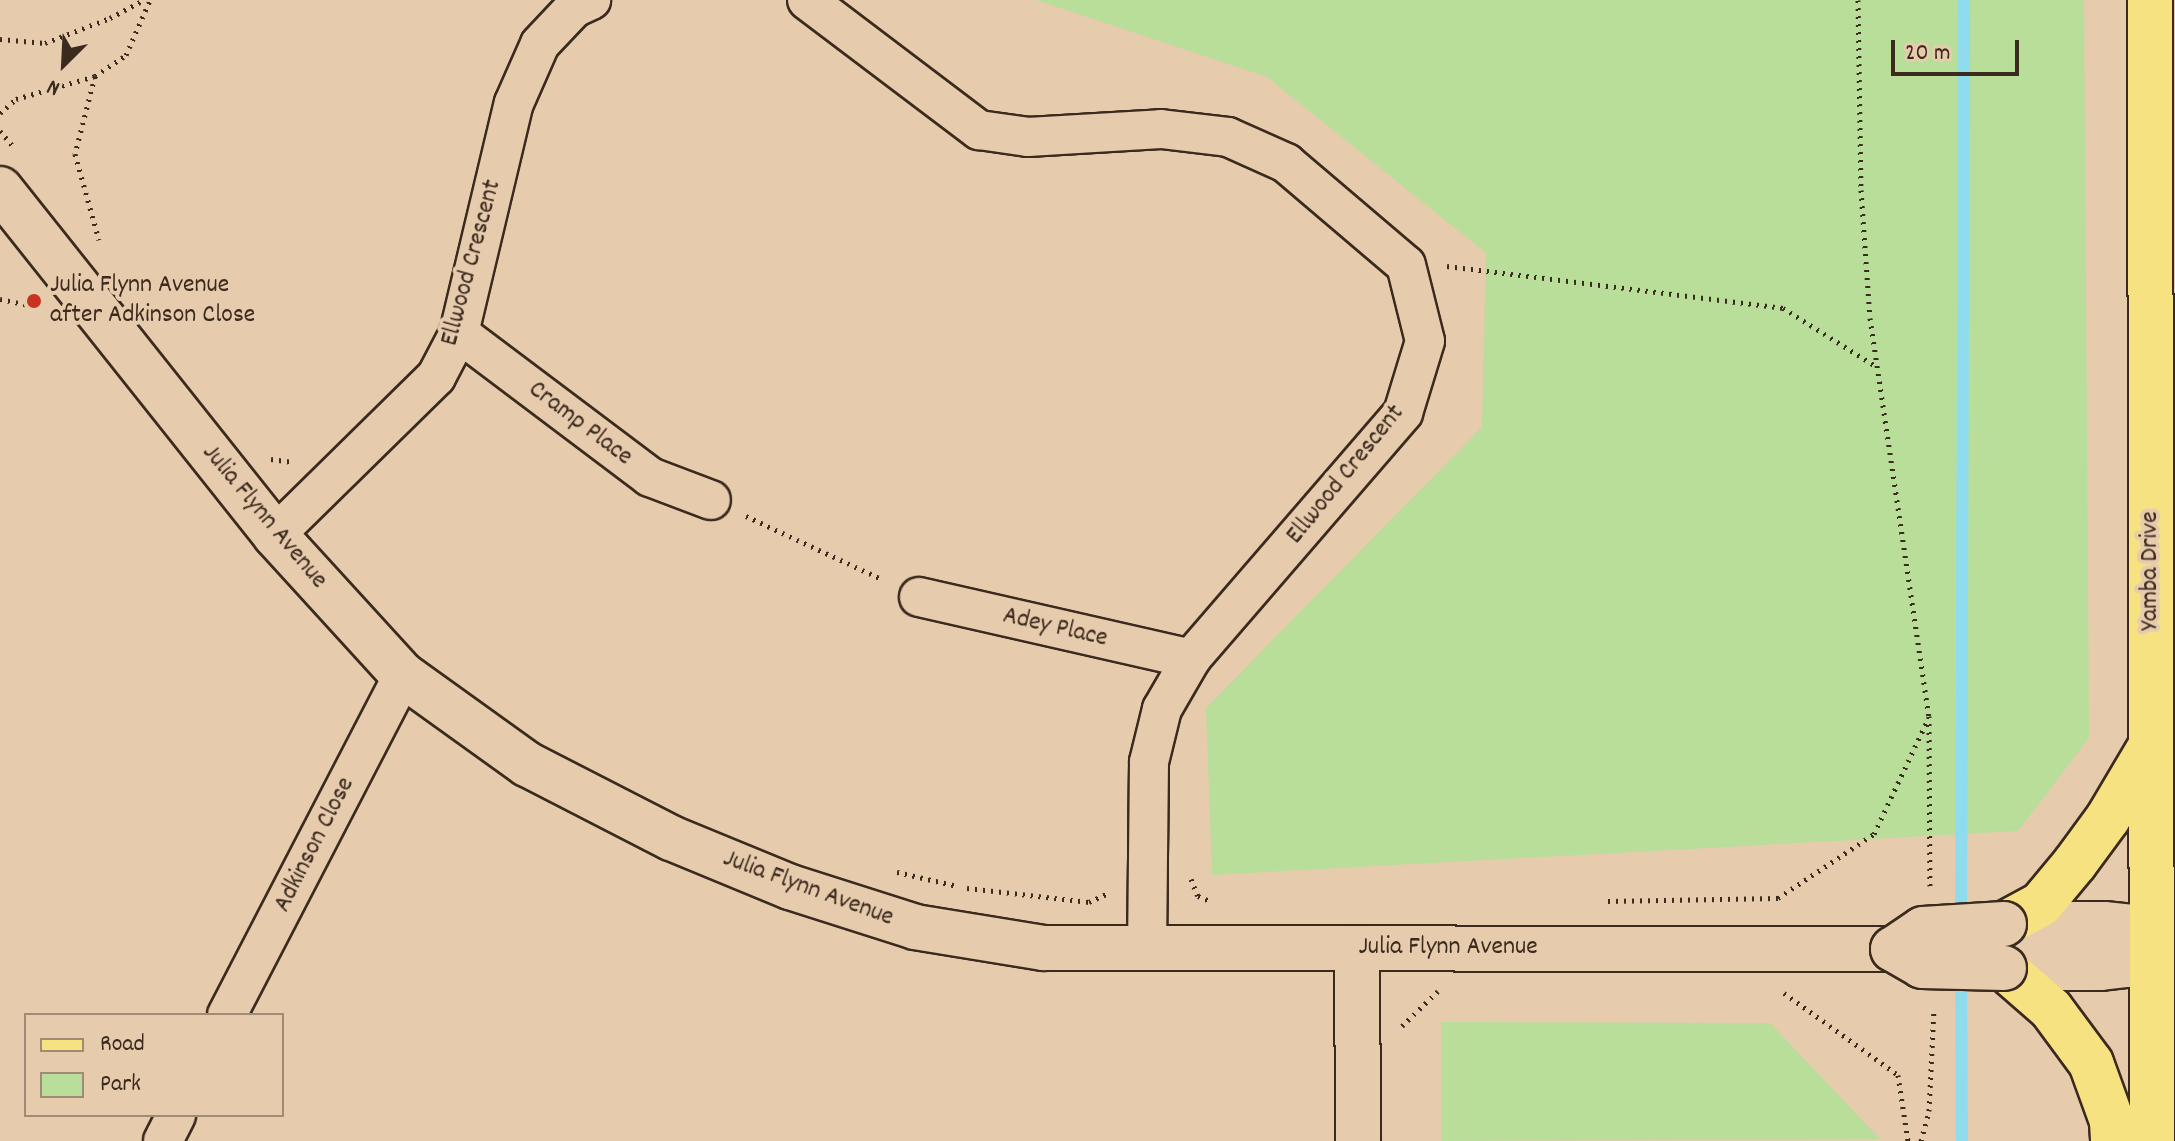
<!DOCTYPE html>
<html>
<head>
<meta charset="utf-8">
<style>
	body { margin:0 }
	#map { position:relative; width:2175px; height:1141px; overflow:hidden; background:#e6cbad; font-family:Dekko,sans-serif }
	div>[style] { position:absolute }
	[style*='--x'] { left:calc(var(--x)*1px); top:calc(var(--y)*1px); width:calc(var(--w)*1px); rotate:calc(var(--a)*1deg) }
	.green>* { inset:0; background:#b8de99 }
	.stream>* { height:12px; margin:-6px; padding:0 6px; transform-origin:6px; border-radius:6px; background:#8edcee }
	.path>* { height:5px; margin-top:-2.5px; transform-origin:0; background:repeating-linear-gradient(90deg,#3b2a1e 0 2px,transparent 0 8px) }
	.roads { filter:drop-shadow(2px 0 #3b2a1e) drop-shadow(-2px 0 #3b2a1e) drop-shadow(0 2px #3b2a1e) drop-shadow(0 -2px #3b2a1e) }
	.minor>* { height:38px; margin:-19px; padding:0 19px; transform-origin:19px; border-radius:19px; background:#e6cbad }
	.tertiary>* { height:44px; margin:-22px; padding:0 22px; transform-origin:22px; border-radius:22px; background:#e6cbad }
	.primary>* { height:44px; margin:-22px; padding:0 22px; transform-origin:22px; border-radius:22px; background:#f7e281 }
	.bridges { filter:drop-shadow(2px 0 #3b2a1e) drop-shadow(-2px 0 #3b2a1e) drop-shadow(0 2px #3b2a1e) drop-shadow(0 -2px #3b2a1e) }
	.tertiary-bridge>* { height:44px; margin:-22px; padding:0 22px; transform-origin:22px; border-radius:22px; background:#e6cbad }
	.dots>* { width:22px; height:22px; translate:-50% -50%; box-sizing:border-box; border:4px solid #e6cbad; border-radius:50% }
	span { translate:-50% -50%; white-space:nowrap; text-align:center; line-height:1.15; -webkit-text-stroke:8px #e6cbad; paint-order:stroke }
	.street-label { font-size:26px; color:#3b2a1e }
	.poi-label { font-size:26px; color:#3b2a1e }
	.left { translate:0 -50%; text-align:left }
	.legend { position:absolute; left:24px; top:1013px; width:260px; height:104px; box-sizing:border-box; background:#e6cbad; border:2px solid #a28b74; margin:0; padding:10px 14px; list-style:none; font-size:24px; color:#3b2a1e }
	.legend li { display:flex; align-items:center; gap:16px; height:40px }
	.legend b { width:40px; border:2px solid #a28b74 }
	.north { position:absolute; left:24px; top:24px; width:80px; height:80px; -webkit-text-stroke:6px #e6cbad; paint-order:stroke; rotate:204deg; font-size:22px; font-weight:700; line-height:32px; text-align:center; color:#3b2a1e }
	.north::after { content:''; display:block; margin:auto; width:28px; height:36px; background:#3b2a1e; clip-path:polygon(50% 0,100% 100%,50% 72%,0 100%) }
	.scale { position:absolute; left:1891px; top:40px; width:128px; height:36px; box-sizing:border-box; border:4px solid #3b2a1e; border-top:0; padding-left:10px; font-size:24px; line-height:28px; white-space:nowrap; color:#3b2a1e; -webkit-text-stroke:6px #e6cbad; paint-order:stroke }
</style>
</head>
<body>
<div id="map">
	<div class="green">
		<div style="clip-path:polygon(1036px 0,2084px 0,2089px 738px,2018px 831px,1212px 875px,1206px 708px,1482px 427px,1486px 253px,1267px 77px)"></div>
		<div style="clip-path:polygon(1441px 1022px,1770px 1023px,1880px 1139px,1441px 1141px)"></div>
	</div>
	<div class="stream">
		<div style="--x:1961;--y:921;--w:921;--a:-89.81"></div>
		<div style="--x:1961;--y:975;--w:166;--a:89.7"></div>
	</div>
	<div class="path">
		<div style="--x:1858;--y:0;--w:190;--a:89.1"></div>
		<div style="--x:1861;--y:190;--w:128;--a:86"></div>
		<div style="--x:1870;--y:318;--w:402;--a:81.6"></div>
		<div style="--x:1929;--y:716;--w:170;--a:89.7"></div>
		<div style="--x:0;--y:39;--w:45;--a:5.1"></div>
		<div style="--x:45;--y:43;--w:70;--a:-21"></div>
		<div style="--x:110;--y:18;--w:38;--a:-28"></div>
		<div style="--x:95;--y:76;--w:81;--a:104.4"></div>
		<div style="--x:75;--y:154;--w:89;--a:74.4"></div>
		<div style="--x:0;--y:113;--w:21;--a:-41"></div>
		<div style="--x:16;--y:99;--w:82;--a:-16.2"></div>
		<div style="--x:95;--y:76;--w:37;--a:-34"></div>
		<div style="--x:126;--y:55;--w:60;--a:-66.4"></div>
		<div style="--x:0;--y:131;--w:18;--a:49"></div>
		<div style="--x:1447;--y:266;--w:339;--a:7.1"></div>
		<div style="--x:1783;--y:308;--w:111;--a:32.1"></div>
		<div style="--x:0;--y:299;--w:39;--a:12"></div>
		<div style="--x:271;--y:459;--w:22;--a:8"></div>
		<div style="--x:746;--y:516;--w:150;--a:24.9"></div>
		<div style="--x:897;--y:872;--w:62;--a:13.1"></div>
		<div style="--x:1191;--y:879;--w:18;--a:68"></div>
		<div style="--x:1198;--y:896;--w:15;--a:23"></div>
		<div style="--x:967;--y:888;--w:123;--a:6.5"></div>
		<div style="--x:1089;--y:902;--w:19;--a:-25"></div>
		<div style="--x:1778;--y:898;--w:115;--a:-33.7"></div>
		<div style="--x:1874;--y:834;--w:127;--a:-64.8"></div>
		<div style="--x:1608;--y:901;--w:170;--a:-1"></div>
		<div style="--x:1784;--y:993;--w:140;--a:35.7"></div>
		<div style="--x:1898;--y:1075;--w:67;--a:81.4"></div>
		<div style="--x:1402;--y:1026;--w:50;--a:-44.2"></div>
		<div style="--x:1921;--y:1141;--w:31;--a:-75"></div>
		<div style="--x:1929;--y:1111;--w:103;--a:-87.2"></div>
	</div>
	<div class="roads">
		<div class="minor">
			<div style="--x:807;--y:0;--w:216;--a:37.1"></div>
			<div style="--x:979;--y:130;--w:49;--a:8.1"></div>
			<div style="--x:1028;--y:137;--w:133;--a:-3.4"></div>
			<div style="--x:1161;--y:129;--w:67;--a:6.8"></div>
			<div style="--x:1228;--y:137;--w:64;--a:24.1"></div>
			<div style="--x:1286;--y:163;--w:157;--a:40.4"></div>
			<div style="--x:1406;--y:265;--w:78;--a:76"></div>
			<div style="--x:1425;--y:341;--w:75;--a:107"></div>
			<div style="--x:1403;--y:413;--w:325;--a:130.8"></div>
			<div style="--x:1191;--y:659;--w:58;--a:120.1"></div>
			<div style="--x:1162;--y:709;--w:55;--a:103.8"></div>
			<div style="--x:1149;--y:762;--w:186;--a:90.6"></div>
			<div style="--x:459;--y:333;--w:239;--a:37"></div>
			<div style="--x:650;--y:477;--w:65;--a:20.7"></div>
			<div style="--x:275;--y:535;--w:226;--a:-44.5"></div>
			<div style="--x:436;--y:377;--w:50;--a:-62.4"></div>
			<div style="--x:459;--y:333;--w:236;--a:-76.6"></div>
			<div style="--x:514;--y:103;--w:64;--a:-66.2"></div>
			<div style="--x:540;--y:44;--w:50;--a:-46.6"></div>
			<div style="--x:574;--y:8;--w:19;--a:-25"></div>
			<div style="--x:919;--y:597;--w:279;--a:12.8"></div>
			<div style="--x:227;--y:1015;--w:383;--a:-62.6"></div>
			<div style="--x:163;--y:1141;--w:29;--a:-63"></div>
		</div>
		<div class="tertiary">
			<div style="--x:0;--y:189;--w:442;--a:51.5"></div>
			<div style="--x:275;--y:535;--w:190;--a:47.6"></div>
			<div style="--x:403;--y:675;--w:153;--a:35.7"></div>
			<div style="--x:527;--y:764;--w:162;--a:27.2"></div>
			<div style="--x:671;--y:838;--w:129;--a:22.4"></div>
			<div style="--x:790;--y:887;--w:131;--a:17.7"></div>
			<div style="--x:915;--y:927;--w:130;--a:9.3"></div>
			<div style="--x:1043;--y:948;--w:850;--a:0.07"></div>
			<div style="--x:2004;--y:924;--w:100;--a:0"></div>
			<div style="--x:2104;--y:924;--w:47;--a:6.1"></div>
			<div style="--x:1357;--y:948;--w:193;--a:89.7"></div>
			<div style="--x:2004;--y:968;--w:97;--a:0"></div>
			<div style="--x:2101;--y:968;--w:26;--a:-7"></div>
			<div style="--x:2127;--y:965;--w:26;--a:-25"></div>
		</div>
		<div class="primary">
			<div style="--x:2150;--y:0;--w:1141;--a:89.9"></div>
			<div style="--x:2004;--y:924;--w:42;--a:-28.4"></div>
			<div style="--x:2041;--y:904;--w:53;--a:-50.3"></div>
			<div style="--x:2075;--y:863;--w:56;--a:-53.7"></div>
			<div style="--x:2108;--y:818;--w:82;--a:-59.4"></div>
			<div style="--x:2004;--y:968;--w:62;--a:41.1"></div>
			<div style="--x:2051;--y:1009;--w:67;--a:53.5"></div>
			<div style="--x:2091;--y:1063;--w:62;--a:70.1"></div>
			<div style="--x:2112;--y:1121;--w:20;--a:87"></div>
		</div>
	</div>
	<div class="bridges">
		<div class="tertiary-bridge">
			<div style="--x:2004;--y:924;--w:81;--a:176.5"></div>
			<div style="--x:1923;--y:929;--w:36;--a:146"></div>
			<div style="--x:1893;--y:949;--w:34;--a:30"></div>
			<div style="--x:1922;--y:966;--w:82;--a:1.4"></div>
		</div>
	</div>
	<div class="dots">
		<div style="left:34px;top:301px;background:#c8321e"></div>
	</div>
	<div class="street-label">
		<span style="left:472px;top:263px;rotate:-75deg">Ellwood Crescent</span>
		<span style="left:580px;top:424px;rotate:37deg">Cramp Place</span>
		<span style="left:1346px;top:475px;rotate:-51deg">Ellwood Crescent</span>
		<span style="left:264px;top:517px;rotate:50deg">Julia Flynn Avenue</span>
		<span style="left:2151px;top:571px;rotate:-90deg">Yamba Drive</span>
		<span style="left:1055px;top:628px;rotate:13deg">Adey Place</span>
		<span style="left:315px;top:845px;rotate:-63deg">Adkinson Close</span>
		<span style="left:808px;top:889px;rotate:20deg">Julia Flynn Avenue</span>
		<span style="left:1448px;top:948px">Julia Flynn Avenue</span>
	</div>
	<div class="poi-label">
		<span class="left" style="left:50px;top:301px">Julia Flynn Avenue<br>after Adkinson Close</span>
	</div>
	<ul class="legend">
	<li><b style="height:10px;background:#f7e281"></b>Road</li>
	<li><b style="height:22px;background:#b8de99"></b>Park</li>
	</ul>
	<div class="north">N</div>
	<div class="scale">20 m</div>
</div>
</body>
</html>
